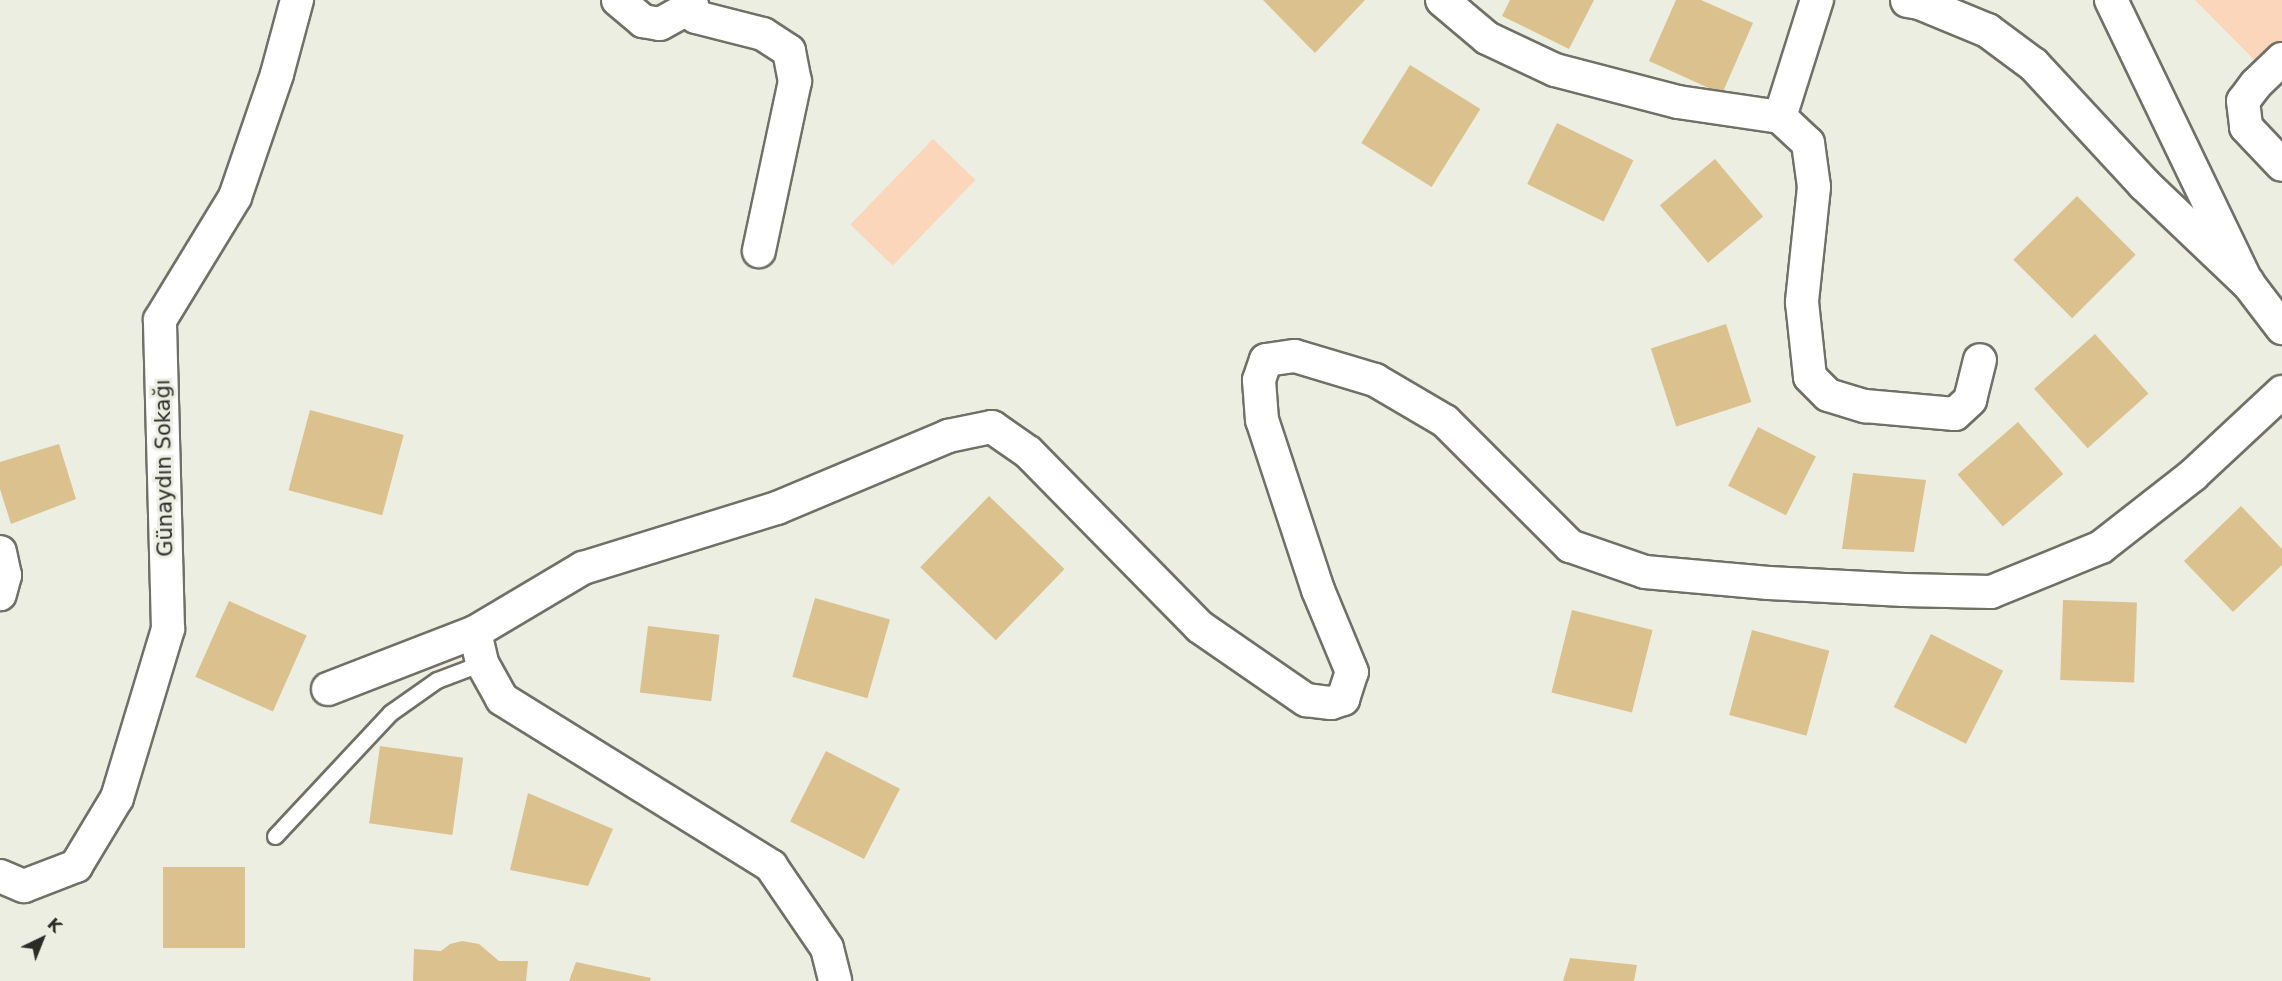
<!DOCTYPE html>
<html>
<head>
<meta charset="utf-8">
<style>
	body { margin:0 }
	#map { position:relative; width:2282px; height:981px; overflow:hidden; background:#edeee2; font-family:"DejaVu Sans",sans-serif }
	div>[style] { position:absolute }
	[style*='--x'] { left:calc(var(--x)*1px); top:calc(var(--y)*1px); width:calc(var(--w)*1px); rotate:calc(var(--a)*1deg) }
	.green>* { inset:0; background:#fcd6ba; transform-origin:0 0 }
	.building>* { inset:0; background:#dbc18e; transform-origin:0 0 }
	.roads { filter:drop-shadow(2px 0 #707067) drop-shadow(-2px 0 #707067) drop-shadow(0 2px #707067) drop-shadow(0 -2px #707067) }
	.service>* { height:15px; margin:-7.5px; padding:0 7.5px; transform-origin:7.5px; border-radius:7.5px; background:#fff }
	.minor>* { height:32px; margin:-16px; padding:0 16px; transform-origin:16px; border-radius:16px; background:#fff }
	.tertiary>* { height:33px; margin:-16.5px; padding:0 16.5px; transform-origin:16.5px; border-radius:16.5px; background:#fff }
	span { translate:-50% -50%; white-space:nowrap; text-align:center; line-height:1.15; -webkit-text-stroke:6px #edeee2; paint-order:stroke }
	.street-label { font-size:21px; color:#2b2b27 }
	.north { position:absolute; left:12px; top:909px; width:60px; height:60px; -webkit-text-stroke:4px #edeee2; paint-order:stroke; rotate:43deg; font-size:16px; font-weight:700; line-height:24px; text-align:center; color:#2b2b27 }
	.north::after { content:''; display:block; margin:auto; width:21px; height:27px; background:#2b2b27; clip-path:polygon(50% 0,100% 100%,50% 72%,0 100%) }
</style>
</head>
<body>
<div id="map">
	<div class="green">
		<div style="clip-path:polygon(2195px 0,2282px 0,2282px 54px,2265px 71px)"></div>
		<div style="left:933px;top:139px;width:59px;height:119px;rotate:44deg"></div>
	</div>
	<div class="building">
		<div style="clip-path:polygon(1263px 0,1365px 0,1315px 53px)"></div>
		<div style="clip-path:polygon(1510px 0,1594px 0,1569px 49px,1502px 16px)"></div>
		<div style="clip-path:polygon(1676px 0,1701px 0,1753px 23px,1722px 94px,1649px 61px)"></div>
		<div style="left:1410px;top:65px;width:83px;height:92px;rotate:32deg"></div>
		<div style="left:1557px;top:123px;width:85px;height:68px;rotate:26deg"></div>
		<div style="left:1715px;top:159px;width:75px;height:72px;rotate:50deg"></div>
		<div style="left:2077px;top:196px;width:83px;height:90px;rotate:45deg"></div>
		<div style="left:1726px;top:324px;width:82px;height:79px;rotate:72deg"></div>
		<div style="left:2095px;top:334px;width:80px;height:82px;rotate:48deg"></div>
		<div style="left:310px;top:410px;width:97px;height:83px;rotate:15deg"></div>
		<div style="left:2018px;top:422px;width:69px;height:80px;rotate:49deg"></div>
		<div style="left:1758px;top:427px;width:65px;height:66px;rotate:27deg"></div>
		<div style="clip-path:polygon(59px 444px,76px 499px,11px 524px,0 489px,0 462px)"></div>
		<div style="clip-path:polygon(1853px 473px,1926px 480px,1914px 552px,1842px 549px)"></div>
		<div style="left:989px;top:496px;width:105px;height:99px;rotate:44deg"></div>
		<div style="clip-path:polygon(2241px 506px,2282px 549px,2282px 565px,2233px 612px,2184px 561px)"></div>
		<div style="left:815px;top:598px;width:78px;height:82px;rotate:16deg"></div>
		<div style="left:2063px;top:600px;width:74px;height:80px;rotate:2deg"></div>
		<div style="left:229px;top:601px;width:85px;height:83px;rotate:24deg"></div>
		<div style="left:1572px;top:610px;width:83px;height:85px;rotate:14deg"></div>
		<div style="left:648px;top:626px;width:72px;height:67px;rotate:7deg"></div>
		<div style="left:1752px;top:630px;width:80px;height:88px;rotate:15deg"></div>
		<div style="left:1931px;top:634px;width:81px;height:82px;rotate:27deg"></div>
		<div style="left:380px;top:746px;width:84px;height:78px;rotate:8deg"></div>
		<div style="left:826px;top:751px;width:83px;height:79px;rotate:27deg"></div>
		<div style="clip-path:polygon(528px 793px,613px 829px,588px 886px,510px 870px)"></div>
		<div style="left:163px;top:867px;width:82px;height:81px"></div>
		<div style="clip-path:polygon(462px 941px,479px 944px,499px 961px,528px 961px,526px 981px,413px 981px,414px 949px,441px 951px,450px 944px)"></div>
		<div style="clip-path:polygon(1570px 958px,1637px 965px,1634px 981px,1563px 981px)"></div>
		<div style="clip-path:polygon(576px 962px,651px 978px,650px 981px,569px 981px)"></div>
	</div>
	<div class="roads">
		<div class="service">
			<div style="--x:275;--y:836;--w:168;--a:-46.9"></div>
			<div style="--x:390;--y:713;--w:57;--a:-35.1"></div>
			<div style="--x:437;--y:680;--w:48;--a:-20.7"></div>
		</div>
		<div class="minor">
			<div style="--x:618;--y:0;--w:33;--a:40"></div>
			<div style="--x:643;--y:21;--w:17;--a:10"></div>
			<div style="--x:660;--y:24;--w:37;--a:-29"></div>
			<div style="--x:689;--y:0;--w:18;--a:68"></div>
			<div style="--x:696;--y:17;--w:69;--a:14.2"></div>
			<div style="--x:763;--y:34;--w:31;--a:33"></div>
			<div style="--x:789;--y:51;--w:31;--a:79"></div>
			<div style="--x:795;--y:81;--w:174;--a:102"></div>
			<div style="--x:1442;--y:0;--w:59;--a:40.2"></div>
			<div style="--x:1487;--y:38;--w:75;--a:25.2"></div>
			<div style="--x:1555;--y:70;--w:127;--a:14.6"></div>
			<div style="--x:1678;--y:102;--w:103;--a:8.4"></div>
			<div style="--x:1780;--y:117;--w:38;--a:43"></div>
			<div style="--x:1808;--y:143;--w:44;--a:82.2"></div>
			<div style="--x:1814;--y:187;--w:116;--a:96"></div>
			<div style="--x:1802;--y:302;--w:75;--a:83.9"></div>
			<div style="--x:1810;--y:377;--w:25;--a:45"></div>
			<div style="--x:1828;--y:395;--w:39;--a:17"></div>
			<div style="--x:1865;--y:406;--w:90;--a:5.1"></div>
			<div style="--x:1955;--y:414;--w:21;--a:-43"></div>
			<div style="--x:1970;--y:400;--w:41;--a:-76"></div>
			<div style="--x:2111;--y:0;--w:313;--a:64.3"></div>
			<div style="--x:2247;--y:282;--w:58;--a:52.7"></div>
			<div style="--x:2282;--y:59;--w:36;--a:136"></div>
			<div style="--x:2256;--y:84;--w:21;--a:127"></div>
			<div style="--x:2243;--y:101;--w:26;--a:83"></div>
			<div style="--x:2246;--y:127;--w:52;--a:46.5"></div>
			<div style="--x:1780;--y:117;--w:123;--a:-72.5"></div>
			<div style="--x:0;--y:552;--w:24;--a:78"></div>
			<div style="--x:5;--y:575;--w:20;--a:105"></div>
			<div style="--x:475;--y:632;--w:32;--a:77"></div>
			<div style="--x:482;--y:663;--w:41;--a:60.9"></div>
			<div style="--x:502;--y:699;--w:317;--a:31.8"></div>
			<div style="--x:771;--y:866;--w:99;--a:55.7"></div>
			<div style="--x:827;--y:948;--w:34;--a:76"></div>
			<div style="--x:328;--y:689;--w:158;--a:-21.2"></div>
			<div style="--x:475;--y:632;--w:126;--a:-30.7"></div>
			<div style="--x:583;--y:568;--w:203;--a:-17.2"></div>
			<div style="--x:777;--y:508;--w:186;--a:-22.8"></div>
			<div style="--x:948;--y:436;--w:45;--a:-11.6"></div>
			<div style="--x:992;--y:427;--w:44;--a:34.8"></div>
			<div style="--x:1028;--y:452;--w:245;--a:45.5"></div>
			<div style="--x:1200;--y:627;--w:129;--a:34.6"></div>
			<div style="--x:1306;--y:700;--w:25;--a:7"></div>
			<div style="--x:1331;--y:703;--w:13;--a:-18"></div>
			<div style="--x:1343;--y:699;--w:28;--a:-72"></div>
			<div style="--x:1352;--y:672;--w:89;--a:-112.5"></div>
			<div style="--x:1318;--y:590;--w:179;--a:-108.2"></div>
			<div style="--x:1262;--y:420;--w:40;--a:-94.3"></div>
			<div style="--x:1259;--y:380;--w:21;--a:-71"></div>
			<div style="--x:1266;--y:360;--w:29;--a:-8"></div>
			<div style="--x:1295;--y:356;--w:84;--a:16.7"></div>
			<div style="--x:1375;--y:380;--w:81;--a:30.4"></div>
			<div style="--x:1445;--y:421;--w:177;--a:45"></div>
			<div style="--x:1570;--y:546;--w:79;--a:19.1"></div>
			<div style="--x:1645;--y:572;--w:124;--a:5.1"></div>
			<div style="--x:1769;--y:583;--w:135;--a:3"></div>
			<div style="--x:1904;--y:590;--w:87;--a:1.3"></div>
			<div style="--x:1991;--y:592;--w:119;--a:-22.2"></div>
			<div style="--x:2101;--y:547;--w:117;--a:-38"></div>
			<div style="--x:2193;--y:475;--w:122;--a:-43"></div>
			<div style="--x:0;--y:876;--w:26;--a:23"></div>
			<div style="--x:24;--y:886;--w:56;--a:-21"></div>
			<div style="--x:76;--y:866;--w:79;--a:-58.9"></div>
			<div style="--x:117;--y:798;--w:177;--a:-73.2"></div>
			<div style="--x:168;--y:629;--w:309;--a:-91.5"></div>
			<div style="--x:160;--y:320;--w:144;--a:-58.6"></div>
			<div style="--x:235;--y:197;--w:130;--a:-71.1"></div>
			<div style="--x:277;--y:74;--w:77;--a:-74.9"></div>
		</div>
		<div class="tertiary">
			<div style="--x:1907;--y:0;--w:12;--a:9"></div>
			<div style="--x:1919;--y:2;--w:74;--a:22.4"></div>
			<div style="--x:1987;--y:30;--w:57;--a:36.5"></div>
			<div style="--x:2033;--y:64;--w:163;--a:47.2"></div>
			<div style="--x:2144;--y:184;--w:142;--a:43.6"></div>
		</div>
	</div>
	<div class="street-label">
		<span style="left:164px;top:468px;rotate:-91deg">Günaydın Sokağı</span>
	</div>
	<div class="north">K</div>
</div>
</body>
</html>
